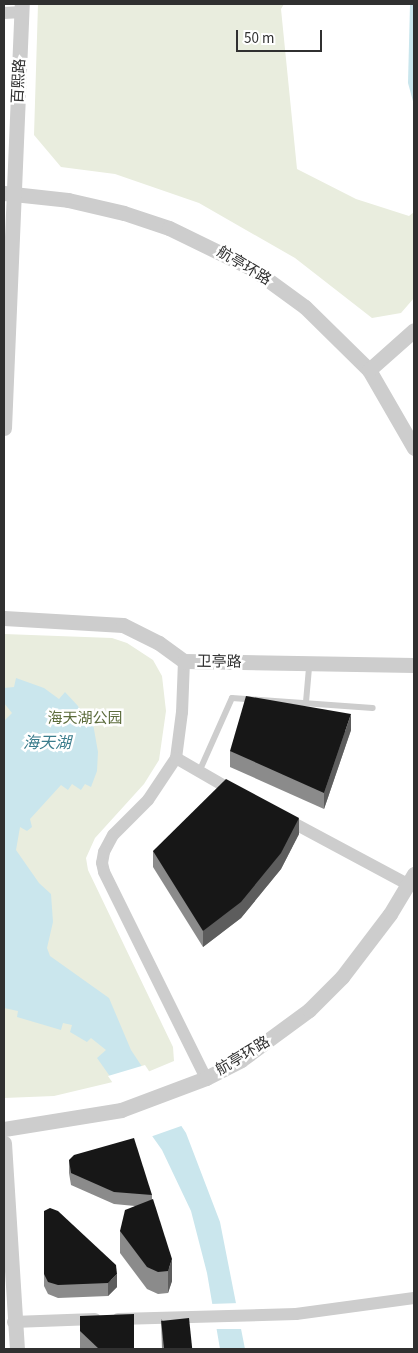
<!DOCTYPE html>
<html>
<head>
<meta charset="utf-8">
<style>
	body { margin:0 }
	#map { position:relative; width:418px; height:1353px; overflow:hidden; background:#fff; font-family:"Source Sans 3","Noto Sans SC",sans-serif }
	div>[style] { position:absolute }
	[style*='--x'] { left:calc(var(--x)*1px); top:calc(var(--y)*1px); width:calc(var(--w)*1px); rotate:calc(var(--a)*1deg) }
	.green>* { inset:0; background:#e9edde }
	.water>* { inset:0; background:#cae6ed }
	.pier>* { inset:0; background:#fff }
	.service>* { height:6px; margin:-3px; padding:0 3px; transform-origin:3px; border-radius:3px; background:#cdcdcd }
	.minor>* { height:12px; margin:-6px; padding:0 6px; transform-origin:6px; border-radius:6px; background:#cdcdcd }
	.tertiary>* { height:15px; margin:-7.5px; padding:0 7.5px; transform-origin:7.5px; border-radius:7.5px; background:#cdcdcd }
	.wall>* { inset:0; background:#8b8b8b }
	.shaded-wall>* { inset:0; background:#5d5d5d }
	.building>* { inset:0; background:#171717; transform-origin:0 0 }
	span { translate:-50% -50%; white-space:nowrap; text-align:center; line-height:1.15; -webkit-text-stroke:5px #fff; paint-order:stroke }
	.street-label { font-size:15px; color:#303030 }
	.park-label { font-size:15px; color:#5c6c3c }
	.water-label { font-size:16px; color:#3a7c8c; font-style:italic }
	.frame { position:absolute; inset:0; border:5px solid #303030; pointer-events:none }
	.scale { position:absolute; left:236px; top:30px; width:86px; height:22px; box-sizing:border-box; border:2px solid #303030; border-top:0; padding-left:6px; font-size:15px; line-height:18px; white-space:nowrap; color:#303030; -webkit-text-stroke:4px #fff; paint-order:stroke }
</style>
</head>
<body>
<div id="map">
	<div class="green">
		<div style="clip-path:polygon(38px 4px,284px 4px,281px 9px,297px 169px,356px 199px,409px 216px,414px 212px,414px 298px,401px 313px,372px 318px,295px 258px,199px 203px,115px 174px,61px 167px,34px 135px)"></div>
		<div style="clip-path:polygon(4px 634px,112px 638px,127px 643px,153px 660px,162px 676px,166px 711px,159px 760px,144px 784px,95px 838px,86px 858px,88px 870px,173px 1047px,174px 1061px,138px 1076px,54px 1096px,4px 1098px)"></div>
	</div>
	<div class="water">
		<div style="clip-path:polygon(410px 4px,414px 4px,414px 105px,408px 83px)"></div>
		<div style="clip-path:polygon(16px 678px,44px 688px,59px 699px,65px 692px,78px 706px,85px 721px,92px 718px,98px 752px,97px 771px,91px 787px,85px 784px,81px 790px,72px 784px,68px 790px,61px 785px,30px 819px,32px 827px,27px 831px,20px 827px,16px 850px,39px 883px,51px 894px,53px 922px,47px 948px,50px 956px,109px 998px,131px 1050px,186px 1133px,220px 1222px,245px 1349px,220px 1349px,207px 1273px,191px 1211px,162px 1150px,97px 1058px,106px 1050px,91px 1038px,87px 1042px,70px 1032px,72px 1025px,63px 1023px,61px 1030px,17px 1017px,18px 1011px,4px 1008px,4px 721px,12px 713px,4px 703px,4px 688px,14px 687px)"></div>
	</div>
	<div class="pier">
		<div style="clip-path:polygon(145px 1065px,184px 1125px,150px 1137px,108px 1076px)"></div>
		<div style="clip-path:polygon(240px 1303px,244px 1329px,214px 1329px,210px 1304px)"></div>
	</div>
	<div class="service">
		<div style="--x:306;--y:702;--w:38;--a:-85"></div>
		<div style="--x:199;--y:772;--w:81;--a:-66"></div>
		<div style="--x:232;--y:698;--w:141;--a:4.1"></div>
	</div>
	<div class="minor">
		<div style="--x:4;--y:13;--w:18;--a:-3"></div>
		<div style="--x:184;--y:661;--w:51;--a:92.2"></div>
		<div style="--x:182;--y:712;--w:46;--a:97.4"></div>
		<div style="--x:176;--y:758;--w:50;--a:123.7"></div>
		<div style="--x:148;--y:800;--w:49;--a:135"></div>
		<div style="--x:113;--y:835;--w:19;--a:118"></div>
		<div style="--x:104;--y:852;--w:11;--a:100"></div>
		<div style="--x:102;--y:863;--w:9;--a:77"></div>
		<div style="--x:104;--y:872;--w:230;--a:63.7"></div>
		<div style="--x:176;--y:758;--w:68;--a:30"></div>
		<div style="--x:286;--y:819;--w:140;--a:28.2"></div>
		<div style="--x:118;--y:1319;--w:178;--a:-1.6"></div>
		<div style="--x:296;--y:1314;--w:119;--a:-7.7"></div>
		<div style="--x:13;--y:1322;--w:82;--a:-2.1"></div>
	</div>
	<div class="tertiary">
		<div style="--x:4;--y:193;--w:64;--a:6.2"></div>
		<div style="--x:68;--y:200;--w:57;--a:13.1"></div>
		<div style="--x:124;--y:213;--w:47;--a:18.4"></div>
		<div style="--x:169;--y:228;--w:93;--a:26"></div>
		<div style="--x:253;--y:269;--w:64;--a:36.2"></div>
		<div style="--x:305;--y:307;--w:90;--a:44.5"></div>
		<div style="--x:369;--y:370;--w:90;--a:60"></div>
		<div style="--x:369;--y:370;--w:60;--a:-41.6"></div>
		<div style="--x:4;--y:428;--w:424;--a:-87.6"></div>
		<div style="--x:4;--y:618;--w:119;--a:3.4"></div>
		<div style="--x:123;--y:625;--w:40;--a:26.6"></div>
		<div style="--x:159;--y:643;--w:31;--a:36"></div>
		<div style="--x:184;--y:661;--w:230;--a:1"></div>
		<div style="--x:4;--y:1129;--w:119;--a:-9.2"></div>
		<div style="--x:121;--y:1110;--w:91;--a:-20.6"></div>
		<div style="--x:206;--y:1078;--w:39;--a:-27"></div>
		<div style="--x:241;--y:1060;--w:84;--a:-36.3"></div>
		<div style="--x:309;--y:1010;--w:47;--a:-45"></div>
		<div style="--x:342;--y:977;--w:79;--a:-52.7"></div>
		<div style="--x:390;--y:914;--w:47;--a:-59"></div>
		<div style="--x:4;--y:1143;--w:206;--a:86.4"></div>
	</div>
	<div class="wall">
		<div style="clip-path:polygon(351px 730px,324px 809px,230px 767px,230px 751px)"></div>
		<div style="clip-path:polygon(299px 834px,281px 869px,241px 918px,203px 947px,153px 867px,153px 851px)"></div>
		<div style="clip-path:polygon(69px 1160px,152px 1195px,152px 1199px,172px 1281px,168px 1293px,158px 1294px,147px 1289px,120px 1253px,120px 1231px,135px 1206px,114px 1204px,71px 1185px,69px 1173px)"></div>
		<div style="clip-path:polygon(44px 1211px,117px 1287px,108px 1296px,58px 1298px,48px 1294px,44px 1286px)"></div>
		<div style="clip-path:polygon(80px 1316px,134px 1349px,80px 1349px)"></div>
		<div style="clip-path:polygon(161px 1319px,192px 1349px,162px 1349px)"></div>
	</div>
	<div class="shaded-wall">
		<div style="clip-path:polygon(351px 714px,351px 730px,324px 809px,324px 793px)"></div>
		<div style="clip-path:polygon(299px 818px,299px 834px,281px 869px,241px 918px,203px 947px,203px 931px)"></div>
		<div style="clip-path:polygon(172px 1259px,172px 1281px,168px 1293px,168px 1271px)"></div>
		<div style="clip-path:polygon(117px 1274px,117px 1287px,108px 1296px,108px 1283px)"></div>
	</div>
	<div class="building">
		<div style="clip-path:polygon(246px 696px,351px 714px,324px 793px,230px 751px)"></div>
		<div style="clip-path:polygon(226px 779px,299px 818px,281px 853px,241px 902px,203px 931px,153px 851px)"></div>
		<div style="clip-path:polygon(134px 1138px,152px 1195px,114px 1192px,71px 1173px,69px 1160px,74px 1155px)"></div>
		<div style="clip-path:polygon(153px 1199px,172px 1259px,168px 1271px,158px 1272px,147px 1267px,120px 1231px,125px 1210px)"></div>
		<div style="clip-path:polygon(50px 1208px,58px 1211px,116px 1265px,117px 1274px,108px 1283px,58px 1285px,48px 1282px,44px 1274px,44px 1211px)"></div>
		<div style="clip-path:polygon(134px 1314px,134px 1349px,99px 1349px,80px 1331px,80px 1316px)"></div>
		<div style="left:189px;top:1318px;width:31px;height:28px;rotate:84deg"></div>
	</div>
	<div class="street-label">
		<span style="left:19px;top:81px;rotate:-87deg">百熙路</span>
		<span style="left:244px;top:266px;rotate:31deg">航亭环路</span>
		<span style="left:219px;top:662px;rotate:1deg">卫亭路</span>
		<span style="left:243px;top:1056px;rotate:-31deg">航亭环路</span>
	</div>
	<div class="park-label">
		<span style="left:85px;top:719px">海天湖公园</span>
	</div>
	<div class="water-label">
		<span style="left:47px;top:743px">海天湖</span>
	</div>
	<div class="frame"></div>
	<div class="scale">50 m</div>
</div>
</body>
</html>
